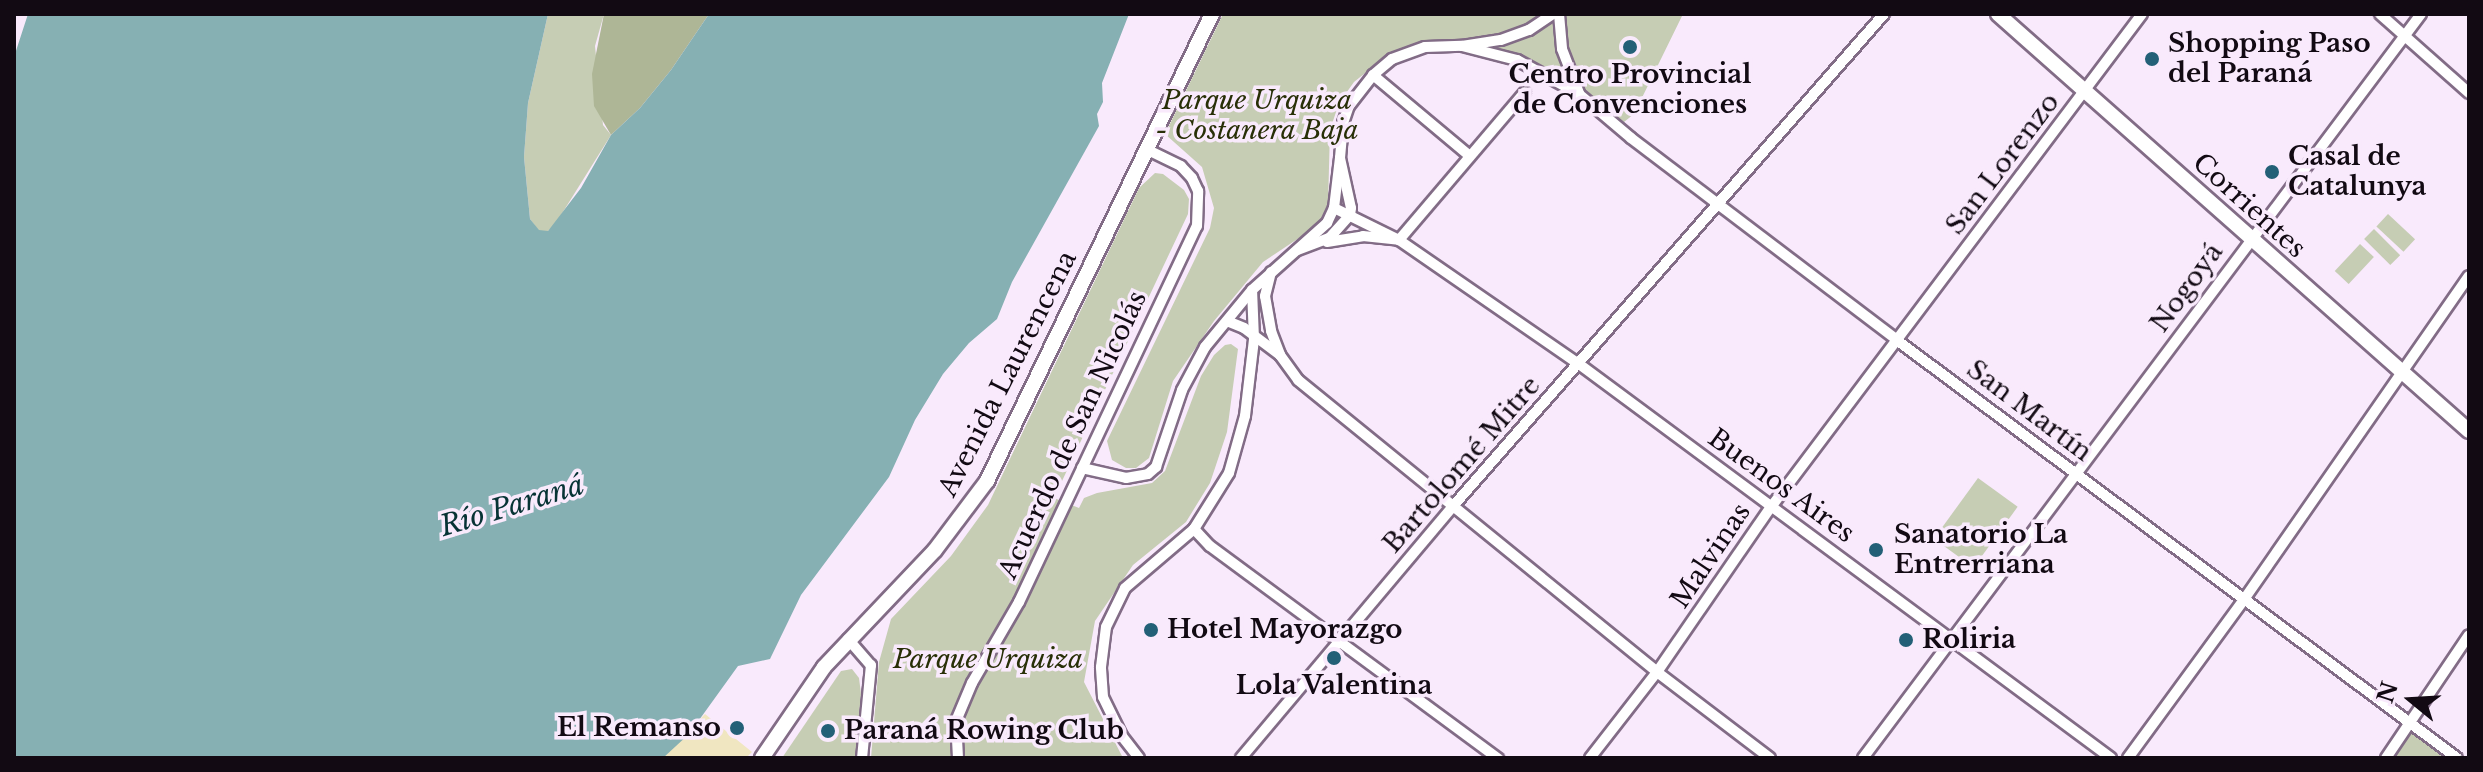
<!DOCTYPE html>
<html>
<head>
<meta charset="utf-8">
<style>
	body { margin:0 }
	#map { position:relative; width:2483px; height:772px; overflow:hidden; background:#f9eafc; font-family:"Libre Baskerville",serif }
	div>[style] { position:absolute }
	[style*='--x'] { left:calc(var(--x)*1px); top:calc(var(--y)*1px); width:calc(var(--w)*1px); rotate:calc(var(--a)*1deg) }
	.green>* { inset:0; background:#c6cdb4; transform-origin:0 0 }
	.forest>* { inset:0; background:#aeb696 }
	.sand>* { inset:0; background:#f0e6c1 }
	.water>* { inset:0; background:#86b0b3 }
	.roads { filter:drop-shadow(2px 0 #826c86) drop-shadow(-2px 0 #826c86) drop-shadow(0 2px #826c86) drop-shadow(0 -2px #826c86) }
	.street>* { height:10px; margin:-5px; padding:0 5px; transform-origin:5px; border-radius:5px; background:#fff }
	.secondary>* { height:14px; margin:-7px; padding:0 7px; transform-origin:7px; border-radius:7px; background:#fff }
	.dots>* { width:22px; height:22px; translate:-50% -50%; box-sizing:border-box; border:4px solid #f9eafc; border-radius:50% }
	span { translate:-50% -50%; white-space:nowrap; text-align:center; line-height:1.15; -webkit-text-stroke:7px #f9eafc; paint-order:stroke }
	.poi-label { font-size:26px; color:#120a13; font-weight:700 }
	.left { translate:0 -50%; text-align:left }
	.right { translate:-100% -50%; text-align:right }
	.park-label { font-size:26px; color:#282f07; font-style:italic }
	.street-label { font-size:26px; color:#120a13 }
	.water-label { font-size:28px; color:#073335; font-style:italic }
	.frame { position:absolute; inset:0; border:16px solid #120a13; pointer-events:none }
	.north { position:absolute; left:2371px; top:660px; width:80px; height:80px; -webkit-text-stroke:6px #f9eafc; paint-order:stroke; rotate:288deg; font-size:22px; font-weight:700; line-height:32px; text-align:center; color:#120a13 }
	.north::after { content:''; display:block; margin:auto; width:28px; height:36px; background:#120a13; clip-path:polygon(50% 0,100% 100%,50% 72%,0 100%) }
</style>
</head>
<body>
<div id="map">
	<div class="green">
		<div style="clip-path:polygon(548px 14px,604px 14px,595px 46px,603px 125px,611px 135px,556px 223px,548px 231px,539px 231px,530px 219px,524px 157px,528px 103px)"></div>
		<div style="clip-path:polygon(1223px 14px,1683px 14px,1634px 114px,1624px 122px,1547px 68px,1472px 41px,1426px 41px,1379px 62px,1354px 82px,1339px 103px,1330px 130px,1328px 205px,1317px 226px,1263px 262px,1214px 321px,1173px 381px,1149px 458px,1136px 468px,1126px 468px,1112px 460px,1107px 441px,1210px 228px,1214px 208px,1202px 167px,1165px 134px)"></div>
		<div style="clip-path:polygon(1155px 173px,1163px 174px,1184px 190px,1189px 199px,1188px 214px,1054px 498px,1079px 508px,1084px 498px,1097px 493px,1152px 483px,1165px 471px,1201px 376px,1214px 355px,1225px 345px,1231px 344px,1238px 349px,1227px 432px,1210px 483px,1186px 522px,1133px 565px,1095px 621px,1084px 682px,1123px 758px,871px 758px,879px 662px,891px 619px,951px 556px,988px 505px,1139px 188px)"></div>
		<div style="left:2388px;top:214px;width:37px;height:17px;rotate:43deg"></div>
		<div style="left:2374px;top:229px;width:37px;height:14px;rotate:45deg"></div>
		<div style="left:2360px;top:244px;width:19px;height:37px;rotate:43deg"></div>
		<div style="left:1978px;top:478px;width:49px;height:75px;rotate:36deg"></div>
		<div style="clip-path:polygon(852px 669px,859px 678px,861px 694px,855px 758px,782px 758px,841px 671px)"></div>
		<div style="clip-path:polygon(2410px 723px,2457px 758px,2386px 758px)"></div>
	</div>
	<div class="forest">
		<div style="clip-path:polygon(604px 14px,709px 14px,671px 70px,640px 108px,611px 135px,594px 106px,592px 74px)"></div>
	</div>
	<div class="sand">
		<div style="clip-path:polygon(705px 714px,752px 752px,746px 758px,663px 758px)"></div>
	</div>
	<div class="water">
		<div style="clip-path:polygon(28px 14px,548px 14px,528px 103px,524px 157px,530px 219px,539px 230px,548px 231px,581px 188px,611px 135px,640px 108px,671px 70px,709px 14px,1129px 14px,1102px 83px,1103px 102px,1097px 114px,1099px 126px,1012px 282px,997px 319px,969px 343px,943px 374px,915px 420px,889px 477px,801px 595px,770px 659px,738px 666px,689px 734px,663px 758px,14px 758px,14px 57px)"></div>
	</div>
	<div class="roads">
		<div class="street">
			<div style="--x:1559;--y:14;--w:35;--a:85"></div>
			<div style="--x:1562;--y:49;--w:47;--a:68.9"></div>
			<div style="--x:2380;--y:14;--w:119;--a:41.6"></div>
			<div style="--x:1462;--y:46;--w:57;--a:14.3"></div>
			<div style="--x:1517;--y:60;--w:71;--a:28.7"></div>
			<div style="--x:1579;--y:94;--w:68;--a:40.2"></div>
			<div style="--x:1631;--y:138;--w:335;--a:37.2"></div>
			<div style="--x:1898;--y:341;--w:697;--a:36.72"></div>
			<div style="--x:1373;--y:75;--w:126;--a:39.9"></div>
			<div style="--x:1340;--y:158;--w:35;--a:-85"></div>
			<div style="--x:1343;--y:123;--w:18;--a:-71"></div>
			<div style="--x:1349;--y:106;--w:39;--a:-52"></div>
			<div style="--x:1373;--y:75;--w:25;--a:-40"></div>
			<div style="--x:1392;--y:59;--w:35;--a:-20"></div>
			<div style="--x:1425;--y:47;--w:37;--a:-2"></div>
			<div style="--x:1462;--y:46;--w:39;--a:-9"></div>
			<div style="--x:1501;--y:40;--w:30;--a:-20"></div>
			<div style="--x:1529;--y:30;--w:29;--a:-34"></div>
			<div style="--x:1334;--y:208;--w:72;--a:26.2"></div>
			<div style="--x:1399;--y:240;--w:219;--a:34.6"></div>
			<div style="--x:1579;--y:364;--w:662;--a:36.52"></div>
			<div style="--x:1327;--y:242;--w:36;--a:-9"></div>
			<div style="--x:1363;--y:236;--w:36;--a:6"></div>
			<div style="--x:1399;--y:240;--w:194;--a:-49.6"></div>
			<div style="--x:1271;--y:272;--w:25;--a:104"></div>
			<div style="--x:1265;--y:296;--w:36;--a:80"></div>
			<div style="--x:1271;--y:331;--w:26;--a:69"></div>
			<div style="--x:1280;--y:355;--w:31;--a:54"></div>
			<div style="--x:1298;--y:380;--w:463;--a:39.1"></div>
			<div style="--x:1657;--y:672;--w:142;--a:37.3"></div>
			<div style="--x:1227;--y:321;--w:18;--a:22"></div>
			<div style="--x:1244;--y:328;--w:45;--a:36.9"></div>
			<div style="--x:1082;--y:468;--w:45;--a:12.8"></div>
			<div style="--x:1126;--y:478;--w:22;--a:-10"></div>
			<div style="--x:1148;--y:474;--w:11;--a:-41"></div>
			<div style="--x:1156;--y:467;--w:81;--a:-71.3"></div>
			<div style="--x:1182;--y:390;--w:49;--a:-61.9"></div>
			<div style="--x:1205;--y:347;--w:74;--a:-50.5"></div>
			<div style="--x:1252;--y:290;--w:101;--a:-41.8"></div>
			<div style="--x:1327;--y:223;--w:17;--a:-65"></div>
			<div style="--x:1334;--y:208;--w:50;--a:-83.2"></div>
			<div style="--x:1340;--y:158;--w:51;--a:77.6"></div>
			<div style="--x:1351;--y:208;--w:7;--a:98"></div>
			<div style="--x:1350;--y:215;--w:31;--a:132"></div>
			<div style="--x:1329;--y:238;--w:34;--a:159"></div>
			<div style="--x:1194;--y:529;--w:23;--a:47"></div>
			<div style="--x:1210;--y:546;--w:358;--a:36.4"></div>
			<div style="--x:848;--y:639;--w:35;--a:49"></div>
			<div style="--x:871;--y:665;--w:93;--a:95.5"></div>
			<div style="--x:958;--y:758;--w:37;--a:-93"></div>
			<div style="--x:956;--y:721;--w:41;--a:-67.2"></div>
			<div style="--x:972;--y:683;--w:94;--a:-59.9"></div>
			<div style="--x:1019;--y:602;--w:416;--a:-64.7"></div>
			<div style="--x:1197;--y:226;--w:35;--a:-88"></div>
			<div style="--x:1198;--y:191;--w:14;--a:-115"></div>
			<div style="--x:1192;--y:178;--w:16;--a:-133"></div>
			<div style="--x:1181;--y:166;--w:39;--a:-154"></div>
			<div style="--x:1139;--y:758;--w:28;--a:-128"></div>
			<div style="--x:1122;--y:736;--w:43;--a:-116"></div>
			<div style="--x:1103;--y:697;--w:30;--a:-94"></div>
			<div style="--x:1101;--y:667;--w:40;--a:-82.9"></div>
			<div style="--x:1106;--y:627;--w:43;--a:-64"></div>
			<div style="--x:1125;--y:588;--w:91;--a:-40.5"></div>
			<div style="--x:1194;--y:529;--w:66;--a:-58"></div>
			<div style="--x:1229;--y:473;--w:59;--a:-74.3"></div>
			<div style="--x:1245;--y:416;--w:78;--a:-83.3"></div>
			<div style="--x:1254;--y:339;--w:49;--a:-92.3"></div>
			<div style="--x:1241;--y:758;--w:331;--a:-49.9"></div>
			<div style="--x:1454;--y:505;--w:653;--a:-48.79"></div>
			<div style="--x:1590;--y:758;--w:109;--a:-52.1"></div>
			<div style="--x:1657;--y:672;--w:201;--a:-55.4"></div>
			<div style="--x:1771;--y:507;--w:617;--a:-53.04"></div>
			<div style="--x:1863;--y:758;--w:930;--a:-53.13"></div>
			<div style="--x:2128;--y:758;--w:198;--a:-53.8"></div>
			<div style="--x:2245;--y:598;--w:392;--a:-55.2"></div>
			<div style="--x:2386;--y:758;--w:148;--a:-56"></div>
		</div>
		<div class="secondary">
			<div style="--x:1998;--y:14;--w:629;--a:41.52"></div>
			<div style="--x:762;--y:758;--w:110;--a:-55.7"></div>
			<div style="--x:824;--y:667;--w:161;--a:-46.5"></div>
			<div style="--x:935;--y:550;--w:86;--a:-53"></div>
			<div style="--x:987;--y:481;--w:518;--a:-64.28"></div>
		</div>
	</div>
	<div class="dots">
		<div style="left:1630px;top:47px;background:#236077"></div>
		<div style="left:2152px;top:59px;background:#236077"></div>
		<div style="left:2272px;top:172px;background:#236077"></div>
		<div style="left:1876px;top:550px;background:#236077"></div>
		<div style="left:1151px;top:630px;background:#236077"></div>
		<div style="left:1906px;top:640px;background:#236077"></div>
		<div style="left:1334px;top:658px;background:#236077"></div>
		<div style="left:737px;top:728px;background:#236077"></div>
		<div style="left:828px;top:731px;background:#236077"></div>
	</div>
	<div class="poi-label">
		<span class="left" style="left:2168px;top:59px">Shopping Paso<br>del Paraná</span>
		<span style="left:1630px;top:90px">Centro Provincial<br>de Convenciones</span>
		<span class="left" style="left:2288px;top:172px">Casal de<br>Catalunya</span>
		<span class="left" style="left:1894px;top:550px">Sanatorio La<br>Entrerriana</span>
		<span class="left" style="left:1167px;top:630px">Hotel Mayorazgo</span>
		<span class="left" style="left:1922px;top:640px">Roliria</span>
		<span style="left:1334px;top:686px">Lola Valentina</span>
		<span class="right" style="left:721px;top:728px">El Remanso</span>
		<span class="left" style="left:844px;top:731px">Paraná Rowing Club</span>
	</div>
	<div class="park-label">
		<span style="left:1257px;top:116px">Parque Urquiza<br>- Costanera Baja</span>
		<span style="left:988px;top:660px">Parque Urquiza</span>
	</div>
	<div class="street-label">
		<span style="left:2003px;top:164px;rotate:-53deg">San Lorenzo</span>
		<span style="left:2249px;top:206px;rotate:42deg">Corrientes</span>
		<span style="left:2187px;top:288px;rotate:-54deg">Nogoyá</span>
		<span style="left:1008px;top:374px;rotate:-63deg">Avenida Laurencena</span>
		<span style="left:2029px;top:411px;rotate:37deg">San Martín</span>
		<span style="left:1073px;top:435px;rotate:-65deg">Acuerdo de San Nicolás</span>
		<span style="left:1462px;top:465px;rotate:-49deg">Bartolomé Mitre</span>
		<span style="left:1781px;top:486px;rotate:36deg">Buenos Aires</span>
		<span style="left:1711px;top:556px;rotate:-56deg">Malvinas</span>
	</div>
	<div class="water-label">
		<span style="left:512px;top:506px;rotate:-17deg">Río Paraná</span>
	</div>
	<div class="frame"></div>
	<div class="north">N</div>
</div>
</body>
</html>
